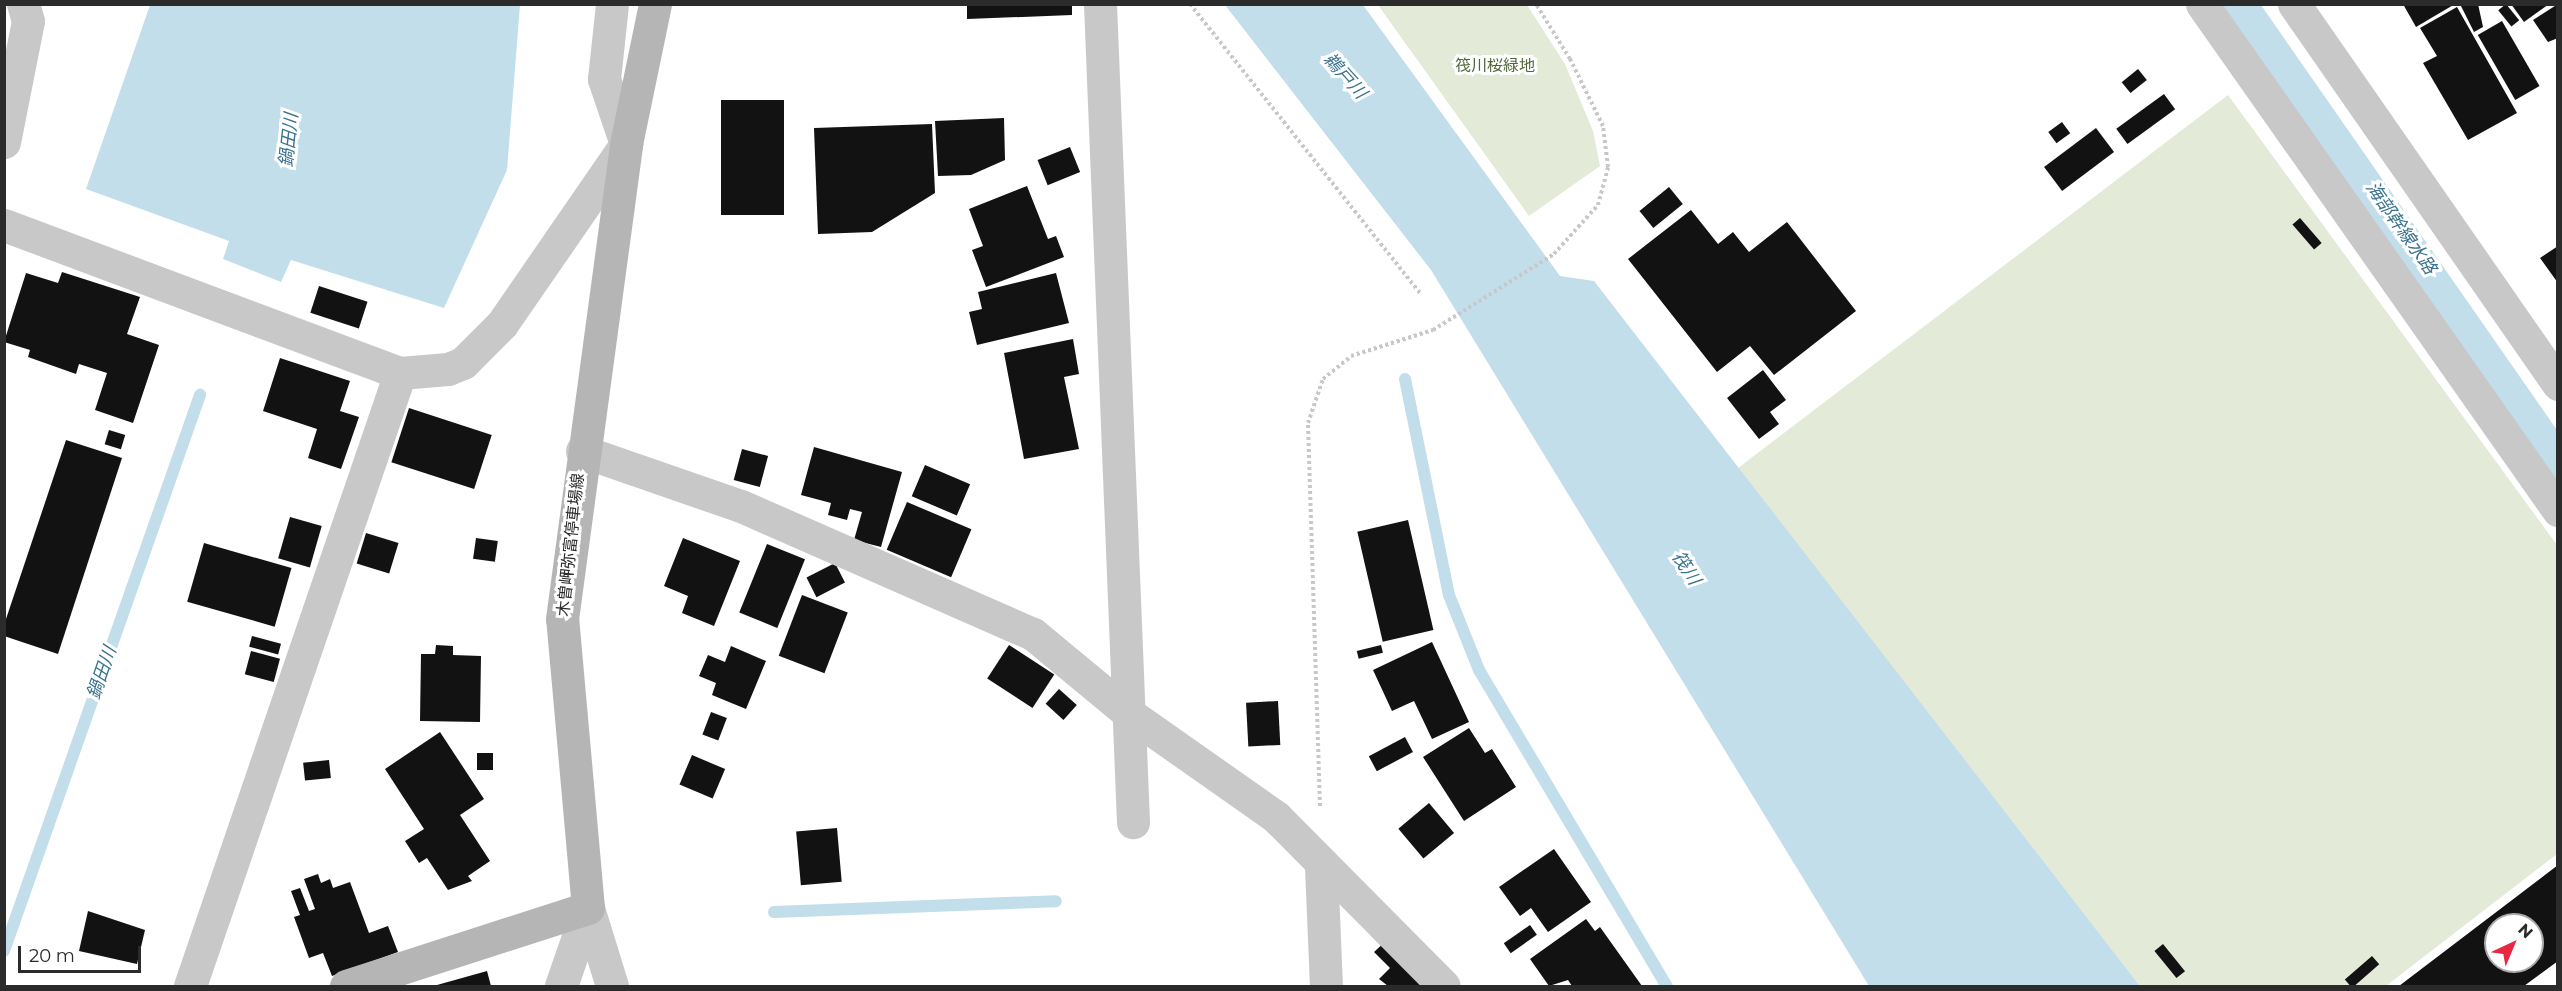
<!DOCTYPE html>
<html>
<head>
<meta charset="utf-8">
<style>
	body { margin:0 }
	#map { position:relative; width:2562px; height:991px; overflow:hidden; background:#fff; font-family:Montserrat,"Noto Sans JP",sans-serif }
	div>[style] { position:absolute }
	[style*='--x'] { left:calc(var(--x)*1px); top:calc(var(--y)*1px); width:calc(var(--w)*1px); rotate:calc(var(--a)*1deg) }
	.green>* { inset:0; background:#e3ead8 }
	.water>* { inset:0; background:#c3deeb }
	.stream>* { height:12px; margin:-6px; padding:0 6px; transform-origin:6px; border-radius:6px; background:#c3deeb }
	.building>* { inset:0; background:#121212; transform-origin:0 0 }
	.path>* { height:4px; margin-top:-2px; transform-origin:0; background:repeating-linear-gradient(90deg,#c8c8c8 0 3px,transparent 0 6px) }
	.minor>* { height:33px; margin:-16.5px; padding:0 16.5px; transform-origin:16.5px; border-radius:16.5px; background:#c8c8c8 }
	.tertiary>* { height:33px; margin:-16.5px; padding:0 16.5px; transform-origin:16.5px; border-radius:16.5px; background:#c8c8c8 }
	.secondary>* { height:33px; margin:-16.5px; padding:0 16.5px; transform-origin:16.5px; border-radius:16.5px; background:#b5b5b5 }
	span { translate:-50% -50%; white-space:nowrap; text-align:center; line-height:1.15; -webkit-text-stroke:6px #fff; paint-order:stroke }
	.park-label { font-size:16px; color:#526739 }
	.street-label { font-size:16px; color:#2b2b2b }
	.water-label { font-size:18px; color:#39738e; font-style:italic }
	.frame { position:absolute; inset:0; border:6px solid #2b2b2b; pointer-events:none }
	.north { position:absolute; left:2484px; top:913px; width:60px; height:60px; box-sizing:border-box; background:#fff; border:2px solid #aaa; border-radius:50%; rotate:44deg; font-size:16px; font-weight:700; line-height:24px; text-align:center; color:#2b2b2b }
	.north::after { content:''; display:block; margin:auto; width:21px; height:27px; background:#e82843; clip-path:polygon(50% 0,100% 100%,50% 72%,0 100%) }
	.scale { position:absolute; left:18px; top:946px; width:123px; height:27px; box-sizing:border-box; border:3px solid #2b2b2b; border-top:0; padding-left:8px; font-size:18px; line-height:21px; white-space:nowrap; color:#2b2b2b; -webkit-text-stroke:4px #fff; paint-order:stroke }
</style>
</head>
<body>
<div id="map">
	<div class="green">
		<div style="clip-path:polygon(1378px 5px,1527px 5px,1565px 64px,1593px 131px,1600px 166px,1529px 216px)"></div>
		<div style="clip-path:polygon(2228px 95px,2557px 545px,2557px 854px,2386px 986px,2140px 986px,1738px 468px)"></div>
	</div>
	<div class="water">
		<div style="clip-path:polygon(150px 5px,520px 5px,507px 170px,444px 308px,291px 260px,281px 282px,223px 259px,229px 241px,86px 189px)"></div>
		<div style="clip-path:polygon(1225px 5px,1363px 5px,1560px 276px,1594px 281px,2140px 986px,1869px 986px,1431px 270px)"></div>
		<div style="clip-path:polygon(2220px 5px,2261px 5px,2557px 430px,2557px 487px)"></div>
	</div>
	<div class="stream">
		<div style="--x:1405;--y:379;--w:220;--a:78.5"></div>
		<div style="--x:1449;--y:595;--w:81;--a:68.2"></div>
		<div style="--x:1479;--y:670;--w:368;--a:59.3"></div>
		<div style="--x:774;--y:912;--w:282;--a:-2.2"></div>
		<div style="--x:4;--y:951;--w:590;--a:-70.58"></div>
	</div>
	<div class="building">
		<div style="clip-path:polygon(967px 4px,1072px 4px,1072px 15px,967px 19px)"></div>
		<div style="clip-path:polygon(2403px 4px,2455px 4px,2416px 27px)"></div>
		<div style="clip-path:polygon(2460px 4px,2478px 4px,2483px 27px,2474px 32px)"></div>
		<div style="left:2506px;top:4px;width:21px;height:10px;rotate:51deg"></div>
		<div style="clip-path:polygon(2511px 4px,2549px 4px,2524px 22px)"></div>
		<div style="clip-path:polygon(2558px 4px,2558px 38px,2548px 42px,2533px 20px)"></div>
		<div style="clip-path:polygon(2457px 7px,2517px 113px,2468px 140px,2423px 63px,2437px 56px,2420px 28px)"></div>
		<div style="left:2502px;top:21px;width:75px;height:28px;rotate:60deg"></div>
		<div style="left:2138px;top:69px;width:14px;height:21px;rotate:51deg"></div>
		<div style="left:2164px;top:94px;width:19px;height:59px;rotate:54deg"></div>
		<div style="left:721px;top:100px;width:63px;height:115px"></div>
		<div style="clip-path:polygon(1004px 118px,1005px 160px,971px 175px,938px 176px,935px 121px)"></div>
		<div style="left:2062px;top:122px;width:14px;height:17px;rotate:54deg"></div>
		<div style="clip-path:polygon(932px 124px,935px 193px,872px 232px,818px 234px,814px 128px)"></div>
		<div style="left:2096px;top:128px;width:30px;height:65px;rotate:53deg"></div>
		<div style="left:1070px;top:147px;width:27px;height:35px;rotate:68deg"></div>
		<div style="clip-path:polygon(1027px 186px,1048px 239px,1056px 236px,1064px 257px,986px 287px,972px 250px,983px 246px,969px 209px)"></div>
		<div style="left:1669px;top:187px;width:22px;height:38px;rotate:51deg"></div>
		<div style="clip-path:polygon(1691px 210px,1718px 244px,1733px 232px,1749px 252px,1787px 222px,1856px 311px,1774px 375px,1750px 346px,1717px 372px,1628px 259px)"></div>
		<div style="left:2300px;top:218px;width:33px;height:10px;rotate:49deg"></div>
		<div style="clip-path:polygon(2558px 246px,2558px 283px,2540px 258px)"></div>
		<div style="clip-path:polygon(62px 272px,140px 297px,127px 334px,159px 345px,133px 423px,95px 410px,107px 373px,79px 364px,76px 374px,28px 357px,30px 350px,4px 342px,26px 273px,58px 283px)"></div>
		<div style="clip-path:polygon(1056px 273px,1069px 323px,977px 345px,969px 312px,982px 309px,978px 292px)"></div>
		<div style="left:319px;top:286px;width:51px;height:28px;rotate:18deg"></div>
		<div style="clip-path:polygon(1073px 339px,1079px 374px,1064px 377px,1079px 449px,1024px 459px,1004px 353px)"></div>
		<div style="clip-path:polygon(280px 358px,350px 381px,340px 411px,359px 417px,341px 469px,308px 458px,317px 429px,263px 411px)"></div>
		<div style="clip-path:polygon(1763px 370px,1786px 400px,1770px 412px,1779px 424px,1759px 439px,1727px 398px)"></div>
		<div style="left:409px;top:408px;width:87px;height:57px;rotate:18deg"></div>
		<div style="left:109px;top:430px;width:17px;height:15px;rotate:17deg"></div>
		<div style="clip-path:polygon(66px 440px,122px 458px,58px 654px,4px 636px,4px 625px)"></div>
		<div style="clip-path:polygon(814px 447px,902px 472px,881px 547px,854px 540px,862px 512px,850px 509px,847px 520px,828px 515px,831px 503px,801px 495px)"></div>
		<div style="left:742px;top:449px;width:27px;height:32px;rotate:15deg"></div>
		<div style="left:925px;top:465px;width:49px;height:34px;rotate:23deg"></div>
		<div style="left:907px;top:502px;width:70px;height:52px;rotate:23deg"></div>
		<div style="left:290px;top:517px;width:33px;height:43px;rotate:16deg"></div>
		<div style="left:1408px;top:520px;width:113px;height:52px;rotate:77deg"></div>
		<div style="left:366px;top:533px;width:34px;height:32px;rotate:17deg"></div>
		<div style="left:476px;top:538px;width:22px;height:21px;rotate:8deg"></div>
		<div style="clip-path:polygon(683px 538px,740px 561px,714px 626px,682px 613px,688px 596px,664px 586px)"></div>
		<div style="left:204px;top:543px;width:91px;height:61px;rotate:16deg"></div>
		<div style="left:767px;top:544px;width:41px;height:74px;rotate:22deg"></div>
		<div style="left:835px;top:563px;width:22px;height:32px;rotate:63deg"></div>
		<div style="left:802px;top:595px;width:49px;height:65px;rotate:21deg"></div>
		<div style="left:252px;top:636px;width:30px;height:11px;rotate:15deg"></div>
		<div style="clip-path:polygon(1432px 642px,1469px 722px,1432px 739px,1414px 701px,1392px 711px,1373px 670px)"></div>
		<div style="clip-path:polygon(436px 645px,453px 646px,453px 655px,481px 656px,480px 722px,420px 721px,421px 654px,435px 654px)"></div>
		<div style="left:1009px;top:645px;width:54px;height:40px;rotate:33deg"></div>
		<div style="left:1381px;top:645px;width:8px;height:25px;rotate:76deg"></div>
		<div style="clip-path:polygon(731px 646px,766px 661px,746px 709px,712px 695px,716px 683px,699px 676px,708px 655px,725px 662px)"></div>
		<div style="left:251px;top:651px;width:30px;height:24px;rotate:15deg"></div>
		<div style="left:1059px;top:689px;width:24px;height:20px;rotate:42deg"></div>
		<div style="left:1278px;top:701px;width:44px;height:32px;rotate:87deg"></div>
		<div style="left:711px;top:712px;width:17px;height:24px;rotate:21deg"></div>
		<div style="clip-path:polygon(1469px 728px,1485px 753px,1492px 749px,1516px 787px,1464px 821px,1423px 757px)"></div>
		<div style="clip-path:polygon(440px 732px,484px 799px,460px 815px,490px 861px,468px 876px,472px 881px,448px 890px,427px 858px,419px 863px,405px 841px,424px 829px,385px 769px)"></div>
		<div style="left:1405px;top:737px;width:17px;height:41px;rotate:62deg"></div>
		<div style="left:477px;top:753px;width:16px;height:17px"></div>
		<div style="left:692px;top:755px;width:36px;height:32px;rotate:23deg"></div>
		<div style="left:329px;top:760px;width:18px;height:26px;rotate:84deg"></div>
		<div style="left:1429px;top:803px;width:39px;height:40px;rotate:50deg"></div>
		<div style="left:837px;top:828px;width:54px;height:41px;rotate:85deg"></div>
		<div style="clip-path:polygon(1554px 849px,1591px 902px,1548px 932px,1531px 908px,1520px 916px,1499px 887px)"></div>
		<div style="clip-path:polygon(evenodd,2558px 865px,2558px 961px,2524px 986px,2399px 986px,2558px 865px,2496px 925px,2532px 925px,2532px 961px,2496px 961px,2496px 925px)"></div>
		<div style="clip-path:polygon(318px 874px,321px 883px,330px 879px,333px 888px,350px 882px,369px 933px,388px 926px,398px 952px,332px 976px,323px 953px,309px 958px,294px 917px,300px 915px,291px 891px,300px 888px,309px 911px,315px 909px,304px 879px)"></div>
		<div style="clip-path:polygon(88px 911px,145px 930px,137px 964px,79px 951px)"></div>
		<div style="clip-path:polygon(1586px 919px,1595px 931px,1600px 927px,1642px 986px,1572px 986px,1568px 980px,1549px 986px,1530px 959px)"></div>
		<div style="left:1530px;top:925px;width:12px;height:32px;rotate:55deg"></div>
		<div style="clip-path:polygon(1387px 940px,1435px 986px,1388px 986px,1379px 979px,1390px 968px,1374px 952px)"></div>
		<div style="left:2163px;top:944px;width:35px;height:11px;rotate:51deg"></div>
		<div style="left:2372px;top:956px;width:11px;height:36px;rotate:49deg"></div>
		<div style="clip-path:polygon(487px 971px,491px 986px,437px 986px,437px 985px)"></div>
	</div>
	<div class="path">
		<div style="--x:1190;--y:4;--w:371;--a:51.5"></div>
		<div style="--x:1320;--y:806;--w:383;--a:-91.8"></div>
		<div style="--x:1308;--y:423;--w:46;--a:-71.2"></div>
		<div style="--x:1323;--y:379;--w:36;--a:-39"></div>
		<div style="--x:1351;--y:356;--w:86;--a:-17.6"></div>
		<div style="--x:1433;--y:330;--w:143;--a:-32.1"></div>
		<div style="--x:1554;--y:254;--w:66;--a:-48.1"></div>
		<div style="--x:1598;--y:205;--w:39;--a:-75"></div>
		<div style="--x:1608;--y:167;--w:41;--a:-97"></div>
		<div style="--x:1603;--y:126;--w:75;--a:-116.2"></div>
		<div style="--x:1570;--y:59;--w:65;--a:-121.7"></div>
	</div>
	<div class="minor">
		<div style="--x:1100;--y:4;--w:819;--a:87.69"></div>
		<div style="--x:2202;--y:4;--w:619;--a:54.87"></div>
		<div style="--x:4;--y:142;--w:123;--a:-78.8"></div>
		<div style="--x:28;--y:21;--w:18;--a:-106"></div>
		<div style="--x:4;--y:225;--w:423;--a:20.5"></div>
		<div style="--x:400;--y:373;--w:48;--a:-4.8"></div>
		<div style="--x:448;--y:369;--w:16;--a:-22"></div>
		<div style="--x:463;--y:363;--w:55;--a:-45"></div>
		<div style="--x:502;--y:324;--w:219;--a:-55.4"></div>
		<div style="--x:626;--y:144;--w:69;--a:-108.7"></div>
		<div style="--x:604;--y:79;--w:75;--a:-83.9"></div>
		<div style="--x:582;--y:451;--w:168;--a:19.1"></div>
		<div style="--x:741;--y:506;--w:319;--a:23.7"></div>
		<div style="--x:1033;--y:634;--w:127;--a:39.6"></div>
		<div style="--x:1131;--y:715;--w:177;--a:35.1"></div>
		<div style="--x:1276;--y:817;--w:238;--a:45.2"></div>
		<div style="--x:1321;--y:867;--w:119;--a:87.6"></div>
		<div style="--x:190;--y:986;--w:648;--a:-71.09"></div>
	</div>
	<div class="tertiary">
		<div style="--x:2294;--y:4;--w:463;--a:55.2"></div>
		<div style="--x:588;--y:908;--w:82;--a:72.9"></div>
		<div style="--x:561;--y:986;--w:83;--a:-70.9"></div>
	</div>
	<div class="secondary">
		<div style="--x:346;--y:986;--w:254;--a:-17.9"></div>
		<div style="--x:588;--y:908;--w:290;--a:-95.1"></div>
		<div style="--x:562;--y:619;--w:479;--a:-82.3"></div>
		<div style="--x:626;--y:144;--w:143;--a:-78.3"></div>
	</div>
	<div class="park-label">
		<span style="left:1495px;top:66px">筏川桜緑地</span>
	</div>
	<div class="street-label">
		<span style="left:571px;top:545px;rotate:-84deg">木曽岬弥富停車場線</span>
	</div>
	<div class="water-label">
		<span style="left:1345px;top:76px;rotate:48deg">鵜戸川</span>
		<span style="left:289px;top:140px;rotate:-84deg">鍋田川</span>
		<span style="left:2401px;top:228px;rotate:55deg">海部幹線水路</span>
		<span style="left:1686px;top:568px;rotate:57deg">筏川</span>
		<span style="left:102px;top:673px;rotate:-71deg">鍋田川</span>
	</div>
	<div class="frame"></div>
	<div class="north">N</div>
	<div class="scale">20 m</div>
</div>
</body>
</html>
